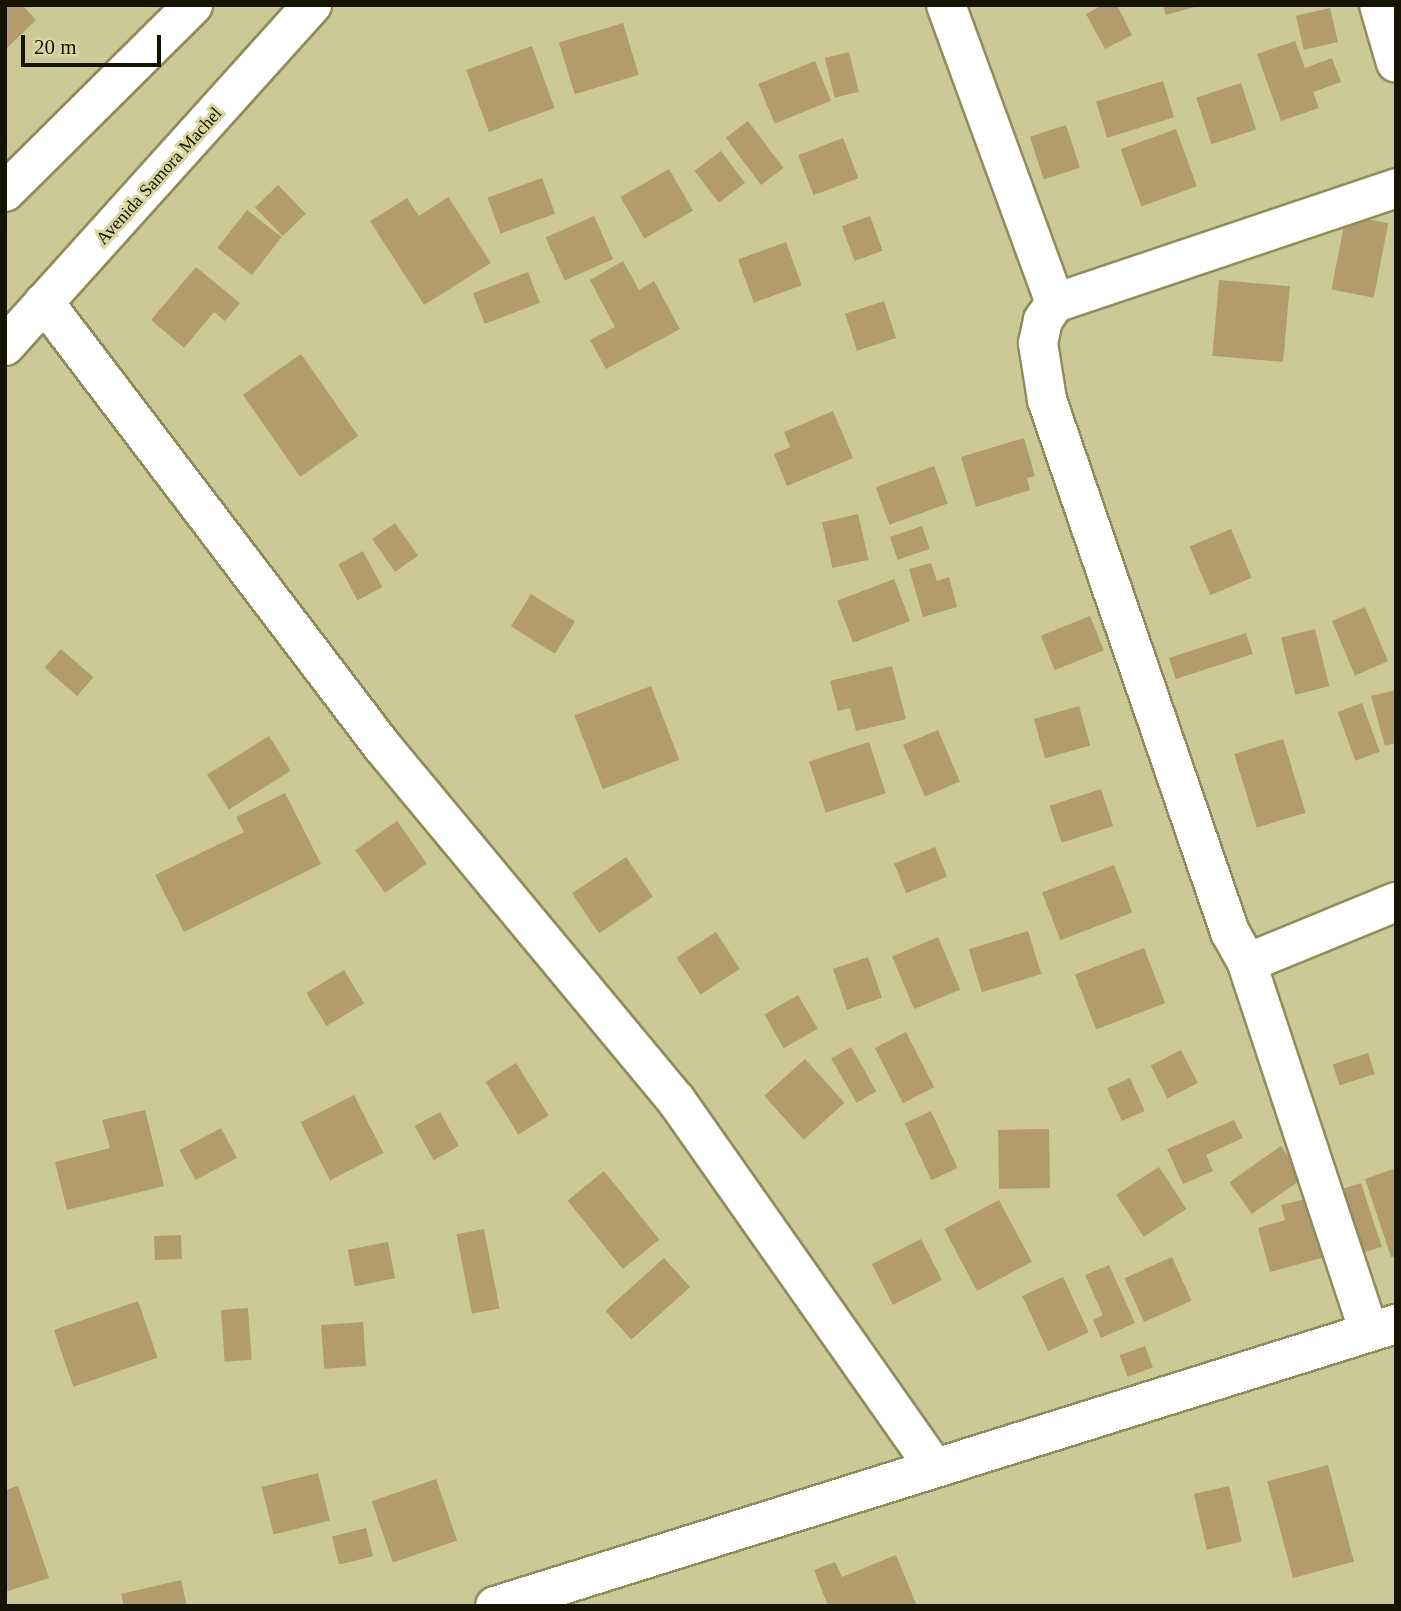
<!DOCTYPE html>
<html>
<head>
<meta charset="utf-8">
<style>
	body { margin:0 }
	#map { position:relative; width:1401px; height:1611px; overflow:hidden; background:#cdc996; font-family:Georgia,serif }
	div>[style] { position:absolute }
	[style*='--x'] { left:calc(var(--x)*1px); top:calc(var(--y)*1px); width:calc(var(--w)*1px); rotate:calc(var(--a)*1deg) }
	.building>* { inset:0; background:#b29b6d; transform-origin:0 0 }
	.roads { filter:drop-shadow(2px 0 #908c5b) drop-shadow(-2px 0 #908c5b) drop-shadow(0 2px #908c5b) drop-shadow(0 -2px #908c5b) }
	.minor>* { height:38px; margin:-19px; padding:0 19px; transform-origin:19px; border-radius:19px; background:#fff }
	.highway>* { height:38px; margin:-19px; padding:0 19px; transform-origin:19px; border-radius:19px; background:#fff }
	span { translate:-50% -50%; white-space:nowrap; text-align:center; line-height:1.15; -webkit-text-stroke:6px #dad6a2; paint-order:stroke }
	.street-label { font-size:18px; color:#151302 }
	.frame { position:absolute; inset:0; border:7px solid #151302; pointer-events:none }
	.scale { position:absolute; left:21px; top:35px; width:140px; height:32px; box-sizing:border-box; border:4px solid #151302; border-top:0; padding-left:9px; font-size:21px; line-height:24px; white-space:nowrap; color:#151302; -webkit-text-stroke:5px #dad6a2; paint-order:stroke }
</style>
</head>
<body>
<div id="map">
	<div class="building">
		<div style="clip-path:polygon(5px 5px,22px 5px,36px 20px,7px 48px)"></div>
		<div style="clip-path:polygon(1102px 5px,1117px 5px,1132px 35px,1105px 49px,1086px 14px)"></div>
		<div style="clip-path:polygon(1163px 5px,1198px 5px,1198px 6px,1166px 15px)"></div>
		<div style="left:1330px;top:8px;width:35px;height:35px;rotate:77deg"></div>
		<div style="left:623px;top:23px;width:54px;height:67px;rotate:73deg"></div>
		<div style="clip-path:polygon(1295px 41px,1305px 68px,1332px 58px,1341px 82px,1313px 92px,1319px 108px,1281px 121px,1257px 54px)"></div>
		<div style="left:532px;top:46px;width:66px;height:70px;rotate:70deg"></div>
		<div style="left:849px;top:52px;width:41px;height:25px;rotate:76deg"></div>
		<div style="left:815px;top:61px;width:43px;height:61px;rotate:68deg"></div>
		<div style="left:1163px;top:81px;width:38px;height:70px;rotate:73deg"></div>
		<div style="left:1241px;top:83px;width:49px;height:47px;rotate:72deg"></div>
		<div style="left:748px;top:121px;width:59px;height:28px;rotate:53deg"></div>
		<div style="left:1066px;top:125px;width:45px;height:38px;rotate:72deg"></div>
		<div style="left:1176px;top:129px;width:61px;height:59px;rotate:70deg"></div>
		<div style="left:843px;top:138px;width:43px;height:48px;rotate:69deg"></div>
		<div style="left:721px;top:151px;width:40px;height:33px;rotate:53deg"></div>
		<div style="left:669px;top:169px;width:48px;height:56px;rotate:60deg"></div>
		<div style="left:542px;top:178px;width:38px;height:58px;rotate:70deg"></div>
		<div style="left:278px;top:185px;width:40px;height:32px;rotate:46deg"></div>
		<div style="clip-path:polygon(448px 197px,491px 263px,424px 305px,370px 221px,407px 198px,419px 216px)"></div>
		<div style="left:247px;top:210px;width:44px;height:48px;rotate:38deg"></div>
		<div style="left:1346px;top:215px;width:43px;height:76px;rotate:11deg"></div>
		<div style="left:594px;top:216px;width:47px;height:53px;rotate:66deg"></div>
		<div style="left:870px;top:216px;width:37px;height:30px;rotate:70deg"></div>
		<div style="left:786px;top:242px;width:46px;height:51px;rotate:70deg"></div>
		<div style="clip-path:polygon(623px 261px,639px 290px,654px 281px,680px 329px,606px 369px,590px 340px,615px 327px,590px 280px)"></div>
		<div style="clip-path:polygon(196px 267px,240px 303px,225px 321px,214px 312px,184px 348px,151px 320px)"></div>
		<div style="left:528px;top:272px;width:33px;height:59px;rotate:69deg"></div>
		<div style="left:1219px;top:280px;width:71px;height:76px;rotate:5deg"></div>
		<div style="left:884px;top:301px;width:39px;height:41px;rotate:72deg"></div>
		<div style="left:301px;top:354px;width:100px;height:71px;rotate:55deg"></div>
		<div style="clip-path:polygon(833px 411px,853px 458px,787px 486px,774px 454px,790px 447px,784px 432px)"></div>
		<div style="clip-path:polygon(1024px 438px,1035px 476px,1027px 478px,1030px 490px,976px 507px,961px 457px)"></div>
		<div style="left:934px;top:466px;width:40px;height:62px;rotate:70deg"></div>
		<div style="left:858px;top:514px;width:47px;height:37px;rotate:77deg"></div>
		<div style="left:395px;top:523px;width:40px;height:28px;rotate:55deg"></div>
		<div style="left:922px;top:526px;width:24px;height:34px;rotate:71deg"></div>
		<div style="left:1231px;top:529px;width:53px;height:45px;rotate:67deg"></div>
		<div style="left:363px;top:551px;width:41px;height:28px;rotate:62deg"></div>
		<div style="clip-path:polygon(931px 563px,937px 581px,949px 577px,957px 607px,923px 617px,909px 569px)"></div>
		<div style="left:894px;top:579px;width:45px;height:61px;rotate:69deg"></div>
		<div style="left:531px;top:594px;width:52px;height:38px;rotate:32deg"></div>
		<div style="left:1365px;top:607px;width:59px;height:36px;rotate:67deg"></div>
		<div style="left:1090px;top:616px;width:37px;height:53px;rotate:68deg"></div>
		<div style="left:1315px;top:629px;width:59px;height:35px;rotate:76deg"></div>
		<div style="left:1246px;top:633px;width:22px;height:81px;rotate:72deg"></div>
		<div style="left:61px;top:649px;width:43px;height:25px;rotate:41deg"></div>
		<div style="clip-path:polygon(892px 666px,906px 719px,856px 731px,850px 708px,838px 711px,830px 681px)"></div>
		<div style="left:651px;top:686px;width:79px;height:82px;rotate:69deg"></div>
		<div style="clip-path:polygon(1396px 690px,1396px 743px,1385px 746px,1371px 696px)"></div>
		<div style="left:1362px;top:703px;width:52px;height:26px;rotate:70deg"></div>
		<div style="left:1079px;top:706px;width:41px;height:47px;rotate:74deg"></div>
		<div style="left:938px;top:730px;width:56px;height:38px;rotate:67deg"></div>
		<div style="left:269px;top:736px;width:41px;height:73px;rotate:58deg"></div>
		<div style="left:1283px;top:739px;width:77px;height:51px;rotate:73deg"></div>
		<div style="left:869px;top:742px;width:54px;height:63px;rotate:72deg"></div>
		<div style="left:1101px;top:789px;width:39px;height:54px;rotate:72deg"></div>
		<div style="clip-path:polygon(285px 793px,321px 864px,184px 932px,155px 875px,244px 832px,236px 817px)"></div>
		<div style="left:397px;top:821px;width:52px;height:51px;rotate:55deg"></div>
		<div style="left:935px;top:847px;width:32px;height:44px;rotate:68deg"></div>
		<div style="left:626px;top:857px;width:48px;height:65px;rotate:56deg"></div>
		<div style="left:1114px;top:865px;width:51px;height:77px;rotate:69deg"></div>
		<div style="left:1028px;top:931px;width:45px;height:62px;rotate:73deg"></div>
		<div style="left:716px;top:932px;width:44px;height:47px;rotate:57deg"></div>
		<div style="left:938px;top:937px;width:57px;height:50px;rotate:67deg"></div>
		<div style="left:1144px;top:948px;width:59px;height:74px;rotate:69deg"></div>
		<div style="left:868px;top:957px;width:43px;height:37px;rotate:71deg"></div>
		<div style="left:344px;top:970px;width:39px;height:44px;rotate:59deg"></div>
		<div style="left:798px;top:995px;width:39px;height:39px;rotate:60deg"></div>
		<div style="left:906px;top:1032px;width:62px;height:35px;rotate:63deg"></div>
		<div style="left:851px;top:1047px;width:51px;height:23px;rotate:60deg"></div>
		<div style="left:1181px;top:1050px;width:37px;height:34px;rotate:63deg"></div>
		<div style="left:1368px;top:1053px;width:22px;height:37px;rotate:72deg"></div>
		<div style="left:805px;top:1059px;width:59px;height:55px;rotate:48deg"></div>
		<div style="left:516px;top:1063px;width:62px;height:36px;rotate:58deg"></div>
		<div style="left:1130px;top:1078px;width:36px;height:25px;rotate:66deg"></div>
		<div style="left:354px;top:1095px;width:65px;height:60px;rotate:63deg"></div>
		<div style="clip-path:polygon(145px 1110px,164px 1186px,67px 1210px,55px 1162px,110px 1148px,102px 1120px)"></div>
		<div style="left:931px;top:1111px;width:63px;height:29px;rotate:65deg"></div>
		<div style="left:440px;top:1112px;width:39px;height:29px;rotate:61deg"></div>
		<div style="clip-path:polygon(1234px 1120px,1243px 1138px,1206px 1155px,1213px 1171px,1183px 1184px,1167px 1149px)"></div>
		<div style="left:221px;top:1128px;width:34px;height:47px;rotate:62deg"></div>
		<div style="left:1049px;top:1129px;width:59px;height:51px;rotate:89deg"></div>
		<div style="left:1281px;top:1146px;width:39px;height:63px;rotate:55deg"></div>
		<div style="left:1159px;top:1167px;width:50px;height:51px;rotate:57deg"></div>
		<div style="clip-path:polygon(1396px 1168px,1396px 1256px,1391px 1257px,1365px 1179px)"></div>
		<div style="left:604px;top:1171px;width:88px;height:47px;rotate:51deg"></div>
		<div style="left:1361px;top:1183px;width:67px;height:19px;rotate:72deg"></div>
		<div style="clip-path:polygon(1314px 1197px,1329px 1256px,1270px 1272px,1258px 1228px,1285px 1220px,1281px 1205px)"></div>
		<div style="left:999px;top:1200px;width:70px;height:62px;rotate:62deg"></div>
		<div style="left:484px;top:1229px;width:81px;height:28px;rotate:79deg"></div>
		<div style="left:181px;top:1235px;width:24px;height:27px;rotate:88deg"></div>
		<div style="left:921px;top:1239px;width:46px;height:55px;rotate:63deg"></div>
		<div style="left:388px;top:1242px;width:37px;height:41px;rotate:79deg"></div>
		<div style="left:1172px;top:1257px;width:48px;height:52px;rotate:66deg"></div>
		<div style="left:664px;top:1258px;width:39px;height:79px;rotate:48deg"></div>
		<div style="clip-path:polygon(1109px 1265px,1135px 1323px,1101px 1338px,1093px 1320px,1103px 1315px,1085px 1275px)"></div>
		<div style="left:1063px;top:1277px;width:61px;height:45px;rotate:65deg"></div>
		<div style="left:138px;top:1301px;width:60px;height:89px;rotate:71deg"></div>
		<div style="left:248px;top:1308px;width:52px;height:27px;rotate:86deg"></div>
		<div style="left:363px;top:1322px;width:44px;height:42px;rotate:86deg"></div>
		<div style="left:1145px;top:1346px;width:23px;height:27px;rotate:70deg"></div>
		<div style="left:1328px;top:1465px;width:100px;height:63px;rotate:75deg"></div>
		<div style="left:318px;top:1473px;width:49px;height:58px;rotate:76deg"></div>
		<div style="left:436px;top:1479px;width:65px;height:68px;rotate:71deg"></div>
		<div style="clip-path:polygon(18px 1486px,49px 1578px,5px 1592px,5px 1490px)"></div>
		<div style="left:1229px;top:1486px;width:57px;height:36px;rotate:77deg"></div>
		<div style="left:366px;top:1528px;width:29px;height:35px;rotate:76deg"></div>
		<div style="clip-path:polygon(896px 1555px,917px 1606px,828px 1606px,814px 1570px,835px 1562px,842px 1577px)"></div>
		<div style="clip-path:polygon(181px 1580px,187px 1606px,124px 1606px,121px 1594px)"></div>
	</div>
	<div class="roads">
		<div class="minor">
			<div style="--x:946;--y:5;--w:317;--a:69.9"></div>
			<div style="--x:1055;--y:303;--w:360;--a:-18.6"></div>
			<div style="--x:1379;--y:5;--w:60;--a:73.7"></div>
			<div style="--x:44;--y:302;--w:558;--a:52.72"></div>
			<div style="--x:382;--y:746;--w:460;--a:50.3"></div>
			<div style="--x:676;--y:1100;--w:446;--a:54.9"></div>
			<div style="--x:1055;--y:303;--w:21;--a:125"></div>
			<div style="--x:1043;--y:320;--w:24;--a:102"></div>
			<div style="--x:1038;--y:343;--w:58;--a:81"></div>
			<div style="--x:1047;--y:400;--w:563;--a:71.02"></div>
			<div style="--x:1230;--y:932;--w:35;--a:61"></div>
			<div style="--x:1369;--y:1332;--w:389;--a:-108.3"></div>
			<div style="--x:1247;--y:963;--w:161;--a:-22.3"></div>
			<div style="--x:495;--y:1606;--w:944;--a:-17.38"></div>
		</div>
		<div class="highway">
			<div style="--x:5;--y:192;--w:265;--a:-44.8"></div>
			<div style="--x:5;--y:346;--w:459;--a:-48"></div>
		</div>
	</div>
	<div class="street-label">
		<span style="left:159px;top:176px;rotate:-48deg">Avenida Samora Machel</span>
	</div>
	<div class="frame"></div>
	<div class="scale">20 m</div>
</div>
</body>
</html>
